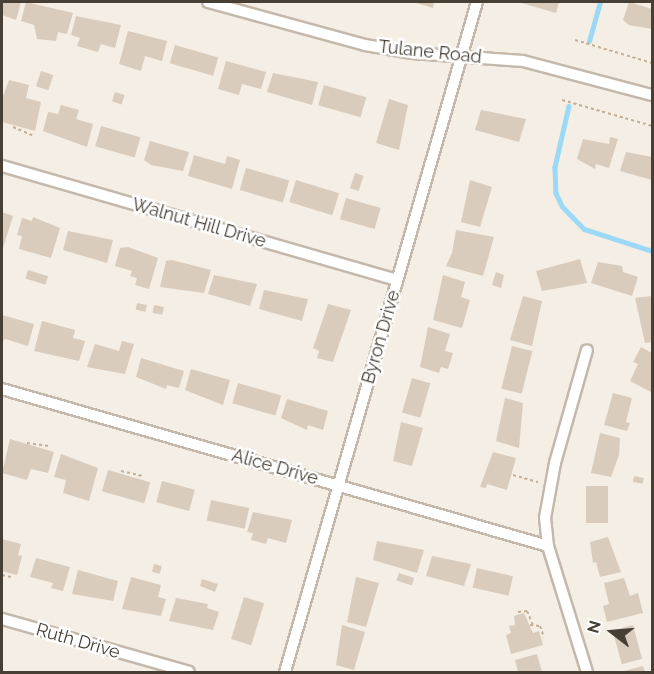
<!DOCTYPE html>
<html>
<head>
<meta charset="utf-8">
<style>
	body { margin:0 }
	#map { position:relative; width:654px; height:674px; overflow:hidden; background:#f4eee5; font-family:Raleway,sans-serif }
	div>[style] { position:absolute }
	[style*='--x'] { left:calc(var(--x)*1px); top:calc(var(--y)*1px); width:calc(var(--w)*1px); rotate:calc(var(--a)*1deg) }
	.stream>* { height:4.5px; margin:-2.25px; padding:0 2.25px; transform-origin:2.25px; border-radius:2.25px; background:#9bd9f7 }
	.building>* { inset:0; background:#daccbc; transform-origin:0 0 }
	.path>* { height:2px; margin-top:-1px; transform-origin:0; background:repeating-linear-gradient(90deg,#c4b097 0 3px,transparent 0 6px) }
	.roads { filter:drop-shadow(2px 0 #c4b8aa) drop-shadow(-2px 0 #c4b8aa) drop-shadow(0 2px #c4b8aa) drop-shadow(0 -2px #c4b8aa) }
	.minor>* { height:10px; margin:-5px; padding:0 5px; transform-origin:5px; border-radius:5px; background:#fff }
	span { translate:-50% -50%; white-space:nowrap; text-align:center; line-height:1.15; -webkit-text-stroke:5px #fff; paint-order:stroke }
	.street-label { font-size:18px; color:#473e34 }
	.frame { position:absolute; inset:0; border:3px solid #473e34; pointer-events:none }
	.north { position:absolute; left:582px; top:602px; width:60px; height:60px; -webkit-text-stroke:4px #fff; paint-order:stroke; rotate:286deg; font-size:16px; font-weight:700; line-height:24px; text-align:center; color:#473e34 }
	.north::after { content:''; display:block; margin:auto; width:21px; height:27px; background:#473e34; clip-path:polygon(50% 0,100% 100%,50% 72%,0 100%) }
</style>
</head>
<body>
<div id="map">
	<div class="stream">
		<div style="--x:589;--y:41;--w:41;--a:-74.2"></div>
		<div style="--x:569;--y:106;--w:63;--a:102.9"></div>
		<div style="--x:555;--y:167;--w:26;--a:88"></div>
		<div style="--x:556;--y:193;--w:14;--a:65"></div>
		<div style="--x:562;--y:206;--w:32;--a:46"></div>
		<div style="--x:584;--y:229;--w:71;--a:17.9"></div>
	</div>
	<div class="building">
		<div style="clip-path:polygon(2px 2px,21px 2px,16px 20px,2px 15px)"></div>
		<div style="clip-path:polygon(26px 2px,73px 13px,67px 34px,58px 32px,56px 41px,37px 39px,34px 25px,21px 21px)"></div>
		<div style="clip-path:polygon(413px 2px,434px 2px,433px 8px)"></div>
		<div style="clip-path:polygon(518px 2px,559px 2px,556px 13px)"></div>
		<div style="clip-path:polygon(629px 2px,652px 9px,652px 29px,629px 25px,623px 20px)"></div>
		<div style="clip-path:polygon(76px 16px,121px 25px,115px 48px,101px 44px,98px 52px,77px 46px,80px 38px,71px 35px)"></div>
		<div style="clip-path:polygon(128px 31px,167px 41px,162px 61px,145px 56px,141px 71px,119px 64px)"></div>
		<div style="left:175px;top:45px;width:45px;height:19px;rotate:16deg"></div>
		<div style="clip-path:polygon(226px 61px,266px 72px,261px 89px,242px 84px,239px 95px,218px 89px)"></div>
		<div style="left:41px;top:71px;width:13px;height:16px;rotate:18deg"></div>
		<div style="clip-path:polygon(273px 73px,318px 82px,312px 105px,267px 92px)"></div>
		<div style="clip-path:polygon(9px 80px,29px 85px,26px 98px,41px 102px,35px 131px,2px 122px,2px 99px)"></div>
		<div style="left:324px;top:85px;width:44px;height:21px;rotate:16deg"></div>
		<div style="left:115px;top:92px;width:10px;height:10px;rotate:17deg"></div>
		<div style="clip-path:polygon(389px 99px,408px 105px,399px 150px,376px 143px)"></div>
		<div style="clip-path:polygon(61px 105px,79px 110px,76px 119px,93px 124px,87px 147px,43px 131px,48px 112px,58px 114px)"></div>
		<div style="clip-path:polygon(481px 110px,526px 119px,519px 142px,475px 130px)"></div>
		<div style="left:101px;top:126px;width:41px;height:21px;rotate:16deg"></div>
		<div style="clip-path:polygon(610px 137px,618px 139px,609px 168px,596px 164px,595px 169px,577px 159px,583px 139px,609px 144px)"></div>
		<div style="clip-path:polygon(150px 141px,189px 152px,183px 171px,151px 165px,144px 160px)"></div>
		<div style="clip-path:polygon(626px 152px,652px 157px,652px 180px,620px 171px)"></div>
		<div style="clip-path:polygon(194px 155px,225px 164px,227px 156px,240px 160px,232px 189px,188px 176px)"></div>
		<div style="left:246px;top:168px;width:45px;height:23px;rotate:16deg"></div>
		<div style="left:355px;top:173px;width:9px;height:16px;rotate:18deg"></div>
		<div style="left:296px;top:180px;width:45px;height:23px;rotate:17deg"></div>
		<div style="clip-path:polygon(470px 180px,492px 187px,480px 227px,461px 222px)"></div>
		<div style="left:346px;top:198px;width:36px;height:22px;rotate:16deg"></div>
		<div style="clip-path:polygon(2px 212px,13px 216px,2px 251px)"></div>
		<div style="clip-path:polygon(33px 217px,60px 228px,51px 258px,19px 249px,22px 236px,17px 235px,22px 218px,32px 221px)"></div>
		<div style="clip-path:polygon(456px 230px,494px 237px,483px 276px,446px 266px,452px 253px)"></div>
		<div style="clip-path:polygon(68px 231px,113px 240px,107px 263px,63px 250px)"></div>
		<div style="clip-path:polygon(128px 247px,158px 258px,149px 289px,135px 285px,137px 278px,130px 276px,132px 271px,115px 266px,120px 248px)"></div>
		<div style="clip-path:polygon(580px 259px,587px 283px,542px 291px,536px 271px)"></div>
		<div style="clip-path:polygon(172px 260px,211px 270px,204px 293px,160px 287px,166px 261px)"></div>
		<div style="clip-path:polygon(598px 262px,622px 266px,623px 272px,638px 277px,632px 296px,591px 283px)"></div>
		<div style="left:28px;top:270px;width:21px;height:9px;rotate:17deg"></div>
		<div style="clip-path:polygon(496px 272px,504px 275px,501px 288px,492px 285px)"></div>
		<div style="clip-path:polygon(214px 275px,257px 284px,250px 306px,208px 294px)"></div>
		<div style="clip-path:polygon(443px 275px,465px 282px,461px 297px,470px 300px,462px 328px,433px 320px)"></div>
		<div style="clip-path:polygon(264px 290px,308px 299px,302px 321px,259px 309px)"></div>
		<div style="clip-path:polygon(523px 296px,542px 301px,532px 346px,510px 340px)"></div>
		<div style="clip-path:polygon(652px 296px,652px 342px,645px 343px,635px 298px)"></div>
		<div style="left:137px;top:303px;width:10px;height:7px;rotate:11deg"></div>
		<div style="clip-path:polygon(328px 304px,351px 310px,333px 362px,317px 358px,319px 351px,313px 348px)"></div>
		<div style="left:154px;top:305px;width:10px;height:8px;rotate:11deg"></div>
		<div style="clip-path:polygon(2px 315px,34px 324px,28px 346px,5px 339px,2px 342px)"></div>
		<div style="clip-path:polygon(42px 321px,75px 330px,73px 338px,85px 341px,79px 361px,34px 351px)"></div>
		<div style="clip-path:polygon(428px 327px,450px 334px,445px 351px,453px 353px,448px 369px,441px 367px,439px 373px,420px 367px)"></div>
		<div style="clip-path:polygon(122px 341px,134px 344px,125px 374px,87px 367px,95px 344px,119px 351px)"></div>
		<div style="left:512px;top:346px;width:21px;height:44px;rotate:14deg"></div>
		<div style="clip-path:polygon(641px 347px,652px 353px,651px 392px,630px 381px,638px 364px,633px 362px)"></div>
		<div style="clip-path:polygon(141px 358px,184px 371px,179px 388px,167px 385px,166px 389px,136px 377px)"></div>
		<div style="clip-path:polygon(191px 369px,230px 380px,223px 405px,185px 390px)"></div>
		<div style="left:412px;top:378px;width:19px;height:36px;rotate:16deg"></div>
		<div style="left:238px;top:383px;width:45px;height:21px;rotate:16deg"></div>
		<div style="clip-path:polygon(613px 393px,632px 398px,626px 422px,630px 423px,627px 431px,604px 425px)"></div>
		<div style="clip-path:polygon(505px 398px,523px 403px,519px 448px,496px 441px)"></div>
		<div style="clip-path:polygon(287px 399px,328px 411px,323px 430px,308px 425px,307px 430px,281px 418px)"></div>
		<div style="clip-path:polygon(401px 422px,423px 428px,412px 466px,393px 461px)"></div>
		<div style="clip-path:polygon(600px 433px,620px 438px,619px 455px,611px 477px,591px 473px)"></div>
		<div style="clip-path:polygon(10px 439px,54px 452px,48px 473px,31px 469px,27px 480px,2px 473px)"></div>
		<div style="clip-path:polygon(493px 452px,516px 458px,507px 490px,487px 484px,486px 488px,480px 487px)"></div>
		<div style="clip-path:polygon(61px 454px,98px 468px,89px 501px,63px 493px,66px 480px,54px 477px)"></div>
		<div style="left:108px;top:470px;width:44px;height:22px;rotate:16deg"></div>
		<div style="left:634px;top:476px;width:10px;height:6px;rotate:11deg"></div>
		<div style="left:162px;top:481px;width:34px;height:22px;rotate:15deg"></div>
		<div style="left:586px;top:486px;width:22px;height:37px"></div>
		<div style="left:211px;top:500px;width:39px;height:21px;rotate:12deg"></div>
		<div style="clip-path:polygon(253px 512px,292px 520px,286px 543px,268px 538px,266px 544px,251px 540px,253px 533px,247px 532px)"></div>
		<div style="clip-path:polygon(608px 537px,621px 572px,600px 577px,596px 562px,593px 563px,590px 542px)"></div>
		<div style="clip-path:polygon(2px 539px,21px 544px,18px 555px,22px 556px,17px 575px,2px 571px)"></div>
		<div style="clip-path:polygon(377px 541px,424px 550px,417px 573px,373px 560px)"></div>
		<div style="clip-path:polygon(432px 556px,471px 564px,464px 586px,426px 576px)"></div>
		<div style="clip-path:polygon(36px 558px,70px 567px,63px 591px,51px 588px,53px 583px,30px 577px)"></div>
		<div style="left:154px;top:564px;width:8px;height:8px;rotate:14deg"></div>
		<div style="left:477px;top:568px;width:37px;height:20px;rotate:13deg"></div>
		<div style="clip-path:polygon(78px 570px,118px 581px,113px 601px,72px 594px)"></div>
		<div style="left:399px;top:573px;width:16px;height:8px;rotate:18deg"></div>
		<div style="clip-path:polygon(131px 577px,161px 585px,158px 597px,166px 599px,161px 616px,122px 609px)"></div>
		<div style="clip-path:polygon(356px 577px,379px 583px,366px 627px,347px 622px)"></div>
		<div style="clip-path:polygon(624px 578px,630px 596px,638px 593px,643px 613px,607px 622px,603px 606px,609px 604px,604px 583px)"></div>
		<div style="clip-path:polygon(202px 579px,218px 584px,215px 592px,200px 586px)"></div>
		<div style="left:244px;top:597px;width:21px;height:44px;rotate:17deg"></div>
		<div style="clip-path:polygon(176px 598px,208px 604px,207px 608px,219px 612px,213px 630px,169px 621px)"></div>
		<div style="clip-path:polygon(524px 613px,533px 633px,539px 631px,543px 645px,511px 654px,506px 635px,511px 633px,509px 626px,515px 625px,514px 616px)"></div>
		<div style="clip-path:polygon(342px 625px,365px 632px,354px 670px,336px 665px)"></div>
		<div style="left:633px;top:625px;width:35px;height:21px;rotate:75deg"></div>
		<div style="clip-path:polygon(537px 654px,542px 672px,518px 672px,515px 660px)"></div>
		<div style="clip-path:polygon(643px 666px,645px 672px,620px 672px)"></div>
	</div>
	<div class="path">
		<div style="--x:575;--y:40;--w:80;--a:16.6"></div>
		<div style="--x:562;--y:100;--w:94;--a:16.1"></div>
		<div style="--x:13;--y:127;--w:21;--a:23"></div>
		<div style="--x:27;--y:443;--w:22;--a:8"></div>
		<div style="--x:121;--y:471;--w:23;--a:13"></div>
		<div style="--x:513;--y:475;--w:26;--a:16"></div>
		<div style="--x:2;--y:575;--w:9;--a:13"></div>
		<div style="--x:518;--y:612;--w:9;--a:-6"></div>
		<div style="--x:527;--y:611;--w:15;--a:67"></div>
		<div style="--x:530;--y:625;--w:10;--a:6"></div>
		<div style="--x:540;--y:626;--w:12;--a:70"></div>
	</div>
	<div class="roads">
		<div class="minor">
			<div style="--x:208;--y:2;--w:163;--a:15.3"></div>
			<div style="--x:365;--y:45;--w:48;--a:9.7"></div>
			<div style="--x:412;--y:53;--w:111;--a:4.1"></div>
			<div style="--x:523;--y:61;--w:133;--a:14.8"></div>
			<div style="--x:2;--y:166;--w:411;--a:16.1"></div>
			<div style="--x:2;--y:389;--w:568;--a:16.04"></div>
			<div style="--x:2;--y:619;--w:194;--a:15.8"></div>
			<div style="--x:285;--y:672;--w:697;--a:-74.01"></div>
			<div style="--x:587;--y:672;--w:132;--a:-107.2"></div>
			<div style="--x:548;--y:546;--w:28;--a:-96"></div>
			<div style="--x:545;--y:518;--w:56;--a:-79.7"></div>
			<div style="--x:555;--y:463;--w:117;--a:-74.2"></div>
		</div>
	</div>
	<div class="street-label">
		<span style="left:430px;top:52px;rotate:6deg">Tulane Road</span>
		<span style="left:199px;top:223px;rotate:16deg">Walnut Hill Drive</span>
		<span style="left:381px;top:337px;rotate:-74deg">Byron Drive</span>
		<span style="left:275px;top:467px;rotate:16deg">Alice Drive</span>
		<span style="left:78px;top:641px;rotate:16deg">Ruth Drive</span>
	</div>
	<div class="frame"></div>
	<div class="north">N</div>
</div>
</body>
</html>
